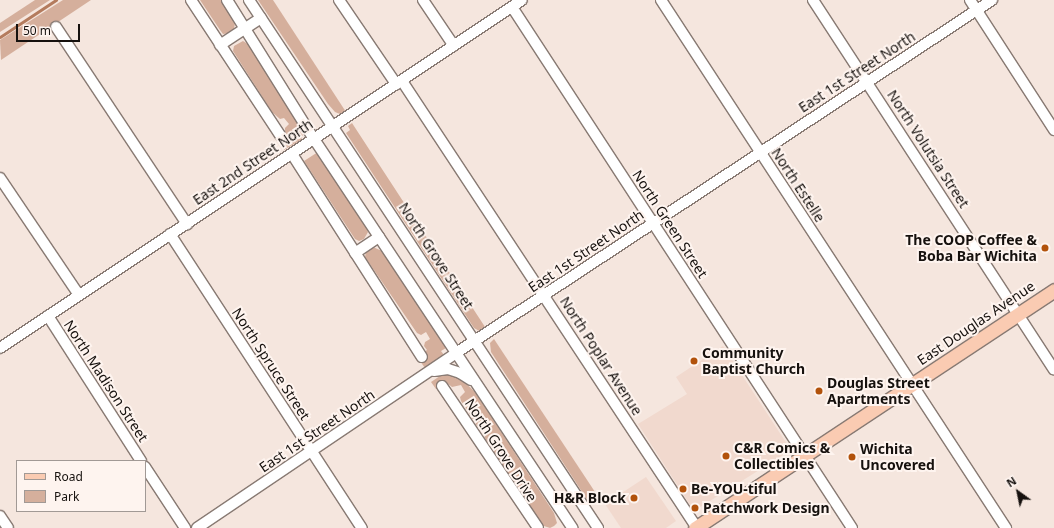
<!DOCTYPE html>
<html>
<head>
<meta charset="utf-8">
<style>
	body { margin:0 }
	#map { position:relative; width:1054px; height:528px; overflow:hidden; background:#f5e6de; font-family:"Noto Sans",sans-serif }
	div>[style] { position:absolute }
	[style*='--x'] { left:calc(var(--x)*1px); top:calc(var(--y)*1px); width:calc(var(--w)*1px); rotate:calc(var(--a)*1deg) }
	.built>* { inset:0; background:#f1d9ce }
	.green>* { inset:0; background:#d5af9c }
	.stream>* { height:2.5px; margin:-1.25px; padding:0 1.25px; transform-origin:1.25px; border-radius:1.25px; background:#b47b5d }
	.roads { filter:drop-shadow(1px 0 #887a73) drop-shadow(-1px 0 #887a73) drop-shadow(0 1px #887a73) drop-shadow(0 -1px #887a73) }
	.minor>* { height:10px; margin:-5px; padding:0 5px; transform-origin:5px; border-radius:5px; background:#fff }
	.major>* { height:13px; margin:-6.5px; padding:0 6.5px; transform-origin:6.5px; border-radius:6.5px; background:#facbb2 }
	.dots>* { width:11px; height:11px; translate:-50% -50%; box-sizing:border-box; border:2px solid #fef4ef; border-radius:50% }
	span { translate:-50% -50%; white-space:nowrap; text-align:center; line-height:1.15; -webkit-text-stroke:4px #fef4ef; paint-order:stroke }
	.street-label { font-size:14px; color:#16110e }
	.poi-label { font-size:14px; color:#16110e; font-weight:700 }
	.right { translate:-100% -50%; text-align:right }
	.left { translate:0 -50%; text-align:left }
	.legend { position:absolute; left:16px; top:460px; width:130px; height:52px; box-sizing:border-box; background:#fef4ef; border:1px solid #a19995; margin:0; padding:5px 7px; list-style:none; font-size:12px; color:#16110e }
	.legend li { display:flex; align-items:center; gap:8px; height:20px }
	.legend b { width:20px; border:1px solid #a19995 }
	.north { position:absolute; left:998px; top:472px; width:40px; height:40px; -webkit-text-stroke:3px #fef4ef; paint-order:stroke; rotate:327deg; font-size:11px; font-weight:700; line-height:16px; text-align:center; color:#16110e }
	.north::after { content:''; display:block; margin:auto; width:14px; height:18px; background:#16110e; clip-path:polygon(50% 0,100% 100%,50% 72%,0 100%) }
	.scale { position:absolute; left:16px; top:24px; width:64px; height:18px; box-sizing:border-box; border:2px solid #16110e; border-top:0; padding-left:5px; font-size:12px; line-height:14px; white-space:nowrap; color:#16110e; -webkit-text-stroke:3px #fef4ef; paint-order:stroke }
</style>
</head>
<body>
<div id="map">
	<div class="built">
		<div style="clip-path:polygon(723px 346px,791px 450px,694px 511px,638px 424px,687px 394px,676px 377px)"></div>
		<div style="clip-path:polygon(646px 477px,676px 521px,666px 528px,621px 528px,605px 504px)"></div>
	</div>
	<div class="green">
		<div style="clip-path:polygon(35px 0,50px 0,0 32px,0 23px)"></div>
		<div style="clip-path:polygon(63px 0,91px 0,1px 60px,0 40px)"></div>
		<div style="clip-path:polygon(200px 0,222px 0,235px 23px,234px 29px,231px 33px,223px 34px,220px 30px)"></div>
		<div style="clip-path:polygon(258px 0,273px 0,346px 112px,340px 114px,335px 112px,328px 104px)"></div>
		<div style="clip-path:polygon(243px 41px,251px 46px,302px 127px,304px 132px,301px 140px,284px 150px,280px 144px,288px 138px,285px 132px,285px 128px,289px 124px,284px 118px,280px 119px,272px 112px,233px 51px,234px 46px)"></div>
		<div style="clip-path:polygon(352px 123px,487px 330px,481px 332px,474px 328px,346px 133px,350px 130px,348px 126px)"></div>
		<div style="clip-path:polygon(318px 152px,366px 226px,368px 232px,364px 239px,359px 241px,355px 239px,304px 161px)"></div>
		<div style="clip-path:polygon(373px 247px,382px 251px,446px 348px,441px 351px,444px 355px,425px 368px,417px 357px,427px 350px,424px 346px,425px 342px,430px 339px,426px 332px,421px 335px,417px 333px,365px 257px,366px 252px)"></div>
		<div style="clip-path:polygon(494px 339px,599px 498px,595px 502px,592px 503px,588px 501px,491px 352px,490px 343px)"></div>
		<div style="clip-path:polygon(443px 374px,458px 376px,475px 392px,554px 513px,557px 523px,554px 526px,550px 528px,544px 526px,538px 520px,461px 401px,460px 397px,465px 392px,461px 385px,452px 387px,447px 383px,436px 389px,431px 382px)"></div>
	</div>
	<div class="stream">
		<div style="--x:0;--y:37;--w:67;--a:-33.5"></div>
	</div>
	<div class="roads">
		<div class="minor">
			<div style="--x:191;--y:0;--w:162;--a:56.6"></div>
			<div style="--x:227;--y:0;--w:164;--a:58"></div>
			<div style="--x:314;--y:139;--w:467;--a:56.4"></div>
			<div style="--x:249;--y:0;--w:633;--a:56.54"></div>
			<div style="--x:339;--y:0;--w:102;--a:55.8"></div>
			<div style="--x:423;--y:0;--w:55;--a:56"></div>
			<div style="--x:661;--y:0;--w:631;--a:56.84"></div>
			<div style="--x:813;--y:0;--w:441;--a:56.9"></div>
			<div style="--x:970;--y:0;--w:155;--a:57.1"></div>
			<div style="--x:512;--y:7;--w:622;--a:56.87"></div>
			<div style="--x:56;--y:27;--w:237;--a:56.4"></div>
			<div style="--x:220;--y:45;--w:49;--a:-33.4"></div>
			<div style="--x:402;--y:81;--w:536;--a:56.58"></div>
			<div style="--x:292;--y:154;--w:241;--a:57.4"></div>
			<div style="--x:0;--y:178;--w:141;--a:56"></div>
			<div style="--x:170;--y:234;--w:351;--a:56.9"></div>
			<div style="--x:355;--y:253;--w:29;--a:-34"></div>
			<div style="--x:48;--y:316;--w:172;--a:57.3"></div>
			<div style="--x:0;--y:348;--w:627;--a:-33.69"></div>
			<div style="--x:434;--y:371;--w:14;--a:-8"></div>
			<div style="--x:448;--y:369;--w:13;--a:18"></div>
			<div style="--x:460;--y:373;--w:13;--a:32"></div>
			<div style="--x:442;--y:386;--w:171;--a:55.9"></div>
			<div style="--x:145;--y:467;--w:73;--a:56.7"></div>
			<div style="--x:0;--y:516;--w:14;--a:56"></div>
			<div style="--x:197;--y:528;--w:313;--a:-34"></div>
			<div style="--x:456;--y:353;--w:642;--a:-33.37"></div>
		</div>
		<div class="major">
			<div style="--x:695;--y:528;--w:431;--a:-33.5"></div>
		</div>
	</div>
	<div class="dots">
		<div style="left:1045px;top:248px;background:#b2520b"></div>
		<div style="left:694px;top:361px;background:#b2520b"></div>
		<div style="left:819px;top:391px;background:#b2520b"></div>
		<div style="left:726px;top:456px;background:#b2520b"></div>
		<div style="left:852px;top:457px;background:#b2520b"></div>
		<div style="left:683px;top:489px;background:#b2520b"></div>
		<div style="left:634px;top:498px;background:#b2520b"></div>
		<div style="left:695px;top:508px;background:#b2520b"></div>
	</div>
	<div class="street-label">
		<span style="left:857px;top:72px;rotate:-33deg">East 1st Street North</span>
		<span style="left:928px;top:149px;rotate:57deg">North Volutsia Street</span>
		<span style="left:253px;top:162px;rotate:-34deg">East 2nd Street North</span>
		<span style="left:798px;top:185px;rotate:57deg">North Estelle</span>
		<span style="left:670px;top:224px;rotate:57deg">North Green Street</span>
		<span style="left:586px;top:251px;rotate:-34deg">East 1st Street North</span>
		<span style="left:436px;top:256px;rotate:57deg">North Grove Street</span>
		<span style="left:976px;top:323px;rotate:-34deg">East Douglas Avenue</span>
		<span style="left:601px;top:356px;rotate:57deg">North Poplar Avenue</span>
		<span style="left:271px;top:364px;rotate:57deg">North Spruce Street</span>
		<span style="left:106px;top:381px;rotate:57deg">North Madison Street</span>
		<span style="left:317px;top:431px;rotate:-34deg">East 1st Street North</span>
		<span style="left:501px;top:450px;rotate:57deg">North Grove Drive</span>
	</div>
	<div class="poi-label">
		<span class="right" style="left:1037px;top:248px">The COOP Coffee &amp;<br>Boba Bar Wichita</span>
		<span class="left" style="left:702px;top:361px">Community<br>Baptist Church</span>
		<span class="left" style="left:827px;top:391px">Douglas Street<br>Apartments</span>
		<span class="left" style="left:734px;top:456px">C&amp;R Comics &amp;<br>Collectibles</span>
		<span class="left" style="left:860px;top:457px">Wichita<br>Uncovered</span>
		<span class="left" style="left:691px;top:489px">Be-YOU-tiful</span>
		<span class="right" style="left:626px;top:498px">H&amp;R Block</span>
		<span class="left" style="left:703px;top:508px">Patchwork Design</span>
	</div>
	<ul class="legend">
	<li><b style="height:5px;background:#facbb2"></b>Road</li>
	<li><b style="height:11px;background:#d5af9c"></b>Park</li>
	</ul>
	<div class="north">N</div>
	<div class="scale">50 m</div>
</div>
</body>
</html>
